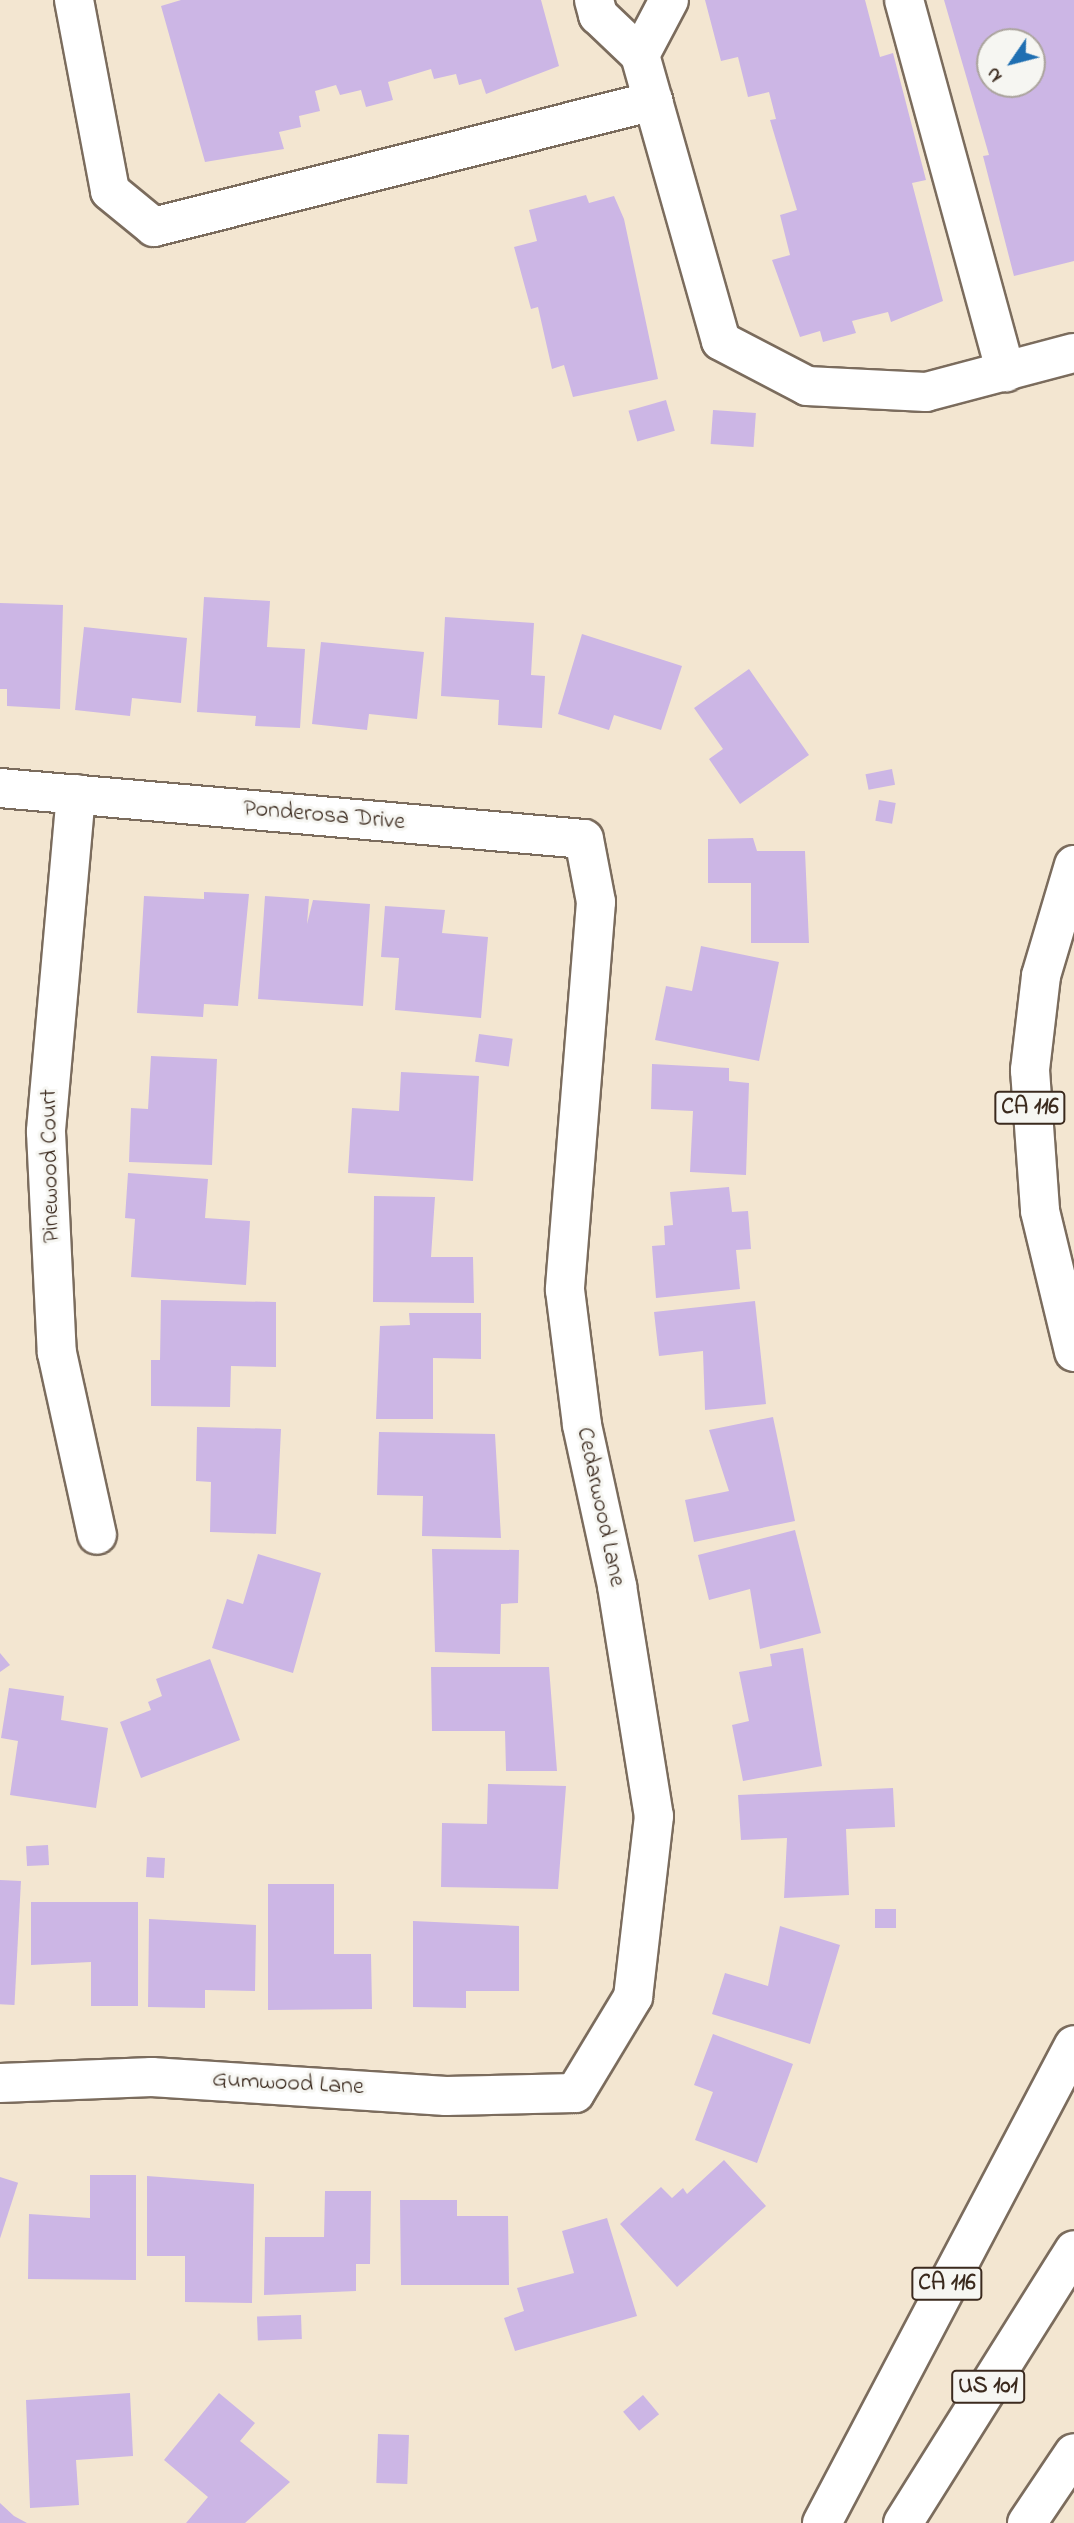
<!DOCTYPE html>
<html>
<head>
<meta charset="utf-8">
<style>
	body { margin:0 }
	#map { position:relative; width:1074px; height:2523px; overflow:hidden; background:#f3e6d1; font-family:"Indie Flower",sans-serif }
	div>[style] { position:absolute }
	[style*='--x'] { left:calc(var(--x)*1px); top:calc(var(--y)*1px); width:calc(var(--w)*1px); rotate:calc(var(--a)*1deg) }
	.building>* { inset:0; background:#ccb6e5; transform-origin:0 0 }
	.roads { filter:drop-shadow(2px 0 #7b6c5d) drop-shadow(-2px 0 #7b6c5d) drop-shadow(0 2px #7b6c5d) drop-shadow(0 -2px #7b6c5d) }
	.minor>* { height:38px; margin:-19px; padding:0 19px; transform-origin:19px; border-radius:19px; background:#fff }
	.highway>* { height:38px; margin:-19px; padding:0 19px; transform-origin:19px; border-radius:19px; background:#fff }
	span { translate:-50% -50%; white-space:nowrap; text-align:center; line-height:1.15; -webkit-text-stroke:6px #f6f6f2; paint-order:stroke }
	.shield-label span { padding:2px 5px; background:#f6f6f2; border:2px solid; border-radius:5px; -webkit-text-stroke-width:0 }
	.shield-label { font-size:23px; color:#3b2a1e; font-weight:700 }
	.street-label { font-size:24px; color:#3b2a1e }
	.north { position:absolute; left:976px; top:28px; width:70px; height:70px; box-sizing:border-box; background:#f6f6f2; border:2px solid #aba49d; border-radius:50%; rotate:235deg; font-size:19px; font-weight:700; line-height:28px; text-align:center; color:#3b2a1e }
	.north::after { content:''; display:block; margin:auto; width:24px; height:32px; background:#1f6fb2; clip-path:polygon(50% 0,100% 100%,50% 72%,0 100%) }
</style>
</head>
<body>
<div id="map">
	<div class="building">
		<div style="clip-path:polygon(181px 0,541px 0,559px 66px,486px 94px,481px 79px,459px 85px,456px 74px,434px 79px,431px 69px,388px 82px,393px 100px,366px 107px,361px 90px,340px 95px,336px 85px,315px 91px,320px 111px,299px 116px,301px 127px,279px 132px,284px 149px,205px 162px,161px 6px)"></div>
		<div style="clip-path:polygon(705px 0,865px 0,880px 57px,893px 53px,926px 180px,912px 183px,943px 301px,891px 322px,888px 312px,852px 321px,856px 333px,823px 342px,820px 331px,800px 337px,772px 260px,790px 255px,780px 215px,797px 210px,770px 120px,776px 119px,769px 92px,748px 97px,738px 57px,721px 61px)"></div>
		<div style="clip-path:polygon(evenodd,944px 0,1074px 0,1074px 261px,1014px 276px,983px 156px,989px 155px,944px 0,990px 42px,1032px 42px,1032px 84px,990px 84px,990px 42px)"></div>
		<div style="clip-path:polygon(586px 195px,589px 203px,614px 196px,624px 219px,658px 379px,573px 397px,564px 365px,552px 369px,538px 307px,531px 309px,514px 247px,537px 241px,529px 210px)"></div>
		<div style="left:666px;top:400px;width:32px;height:39px;rotate:74deg"></div>
		<div style="left:713px;top:410px;width:43px;height:34px;rotate:4deg"></div>
		<div style="clip-path:polygon(204px 597px,270px 601px,267px 647px,305px 649px,300px 728px,255px 726px,256px 716px,197px 712px)"></div>
		<div style="clip-path:polygon(0 603px,63px 605px,60px 709px,7px 706px,7px 689px,0 689px)"></div>
		<div style="clip-path:polygon(445px 617px,534px 623px,531px 675px,545px 676px,542px 728px,498px 725px,499px 700px,441px 696px)"></div>
		<div style="clip-path:polygon(84px 627px,187px 638px,181px 703px,132px 698px,130px 716px,75px 710px)"></div>
		<div style="clip-path:polygon(582px 634px,682px 666px,661px 730px,614px 715px,609px 730px,558px 714px)"></div>
		<div style="clip-path:polygon(321px 642px,424px 652px,417px 719px,369px 714px,367px 730px,312px 724px)"></div>
		<div style="clip-path:polygon(749px 669px,809px 755px,740px 804px,709px 759px,723px 749px,694px 708px)"></div>
		<div style="left:892px;top:769px;width:16px;height:27px;rotate:79deg"></div>
		<div style="left:879px;top:800px;width:17px;height:21px;rotate:10deg"></div>
		<div style="clip-path:polygon(753px 838px,757px 851px,805px 851px,809px 943px,751px 943px,751px 883px,708px 883px,708px 839px)"></div>
		<div style="clip-path:polygon(204px 892px,249px 894px,238px 1006px,204px 1004px,203px 1017px,137px 1013px,144px 896px,204px 899px)"></div>
		<div style="clip-path:polygon(265px 896px,309px 899px,307px 924px,313px 900px,370px 904px,363px 1006px,258px 999px)"></div>
		<div style="clip-path:polygon(385px 906px,445px 910px,442px 933px,488px 937px,481px 1018px,395px 1010px,399px 958px,381px 957px)"></div>
		<div style="clip-path:polygon(701px 946px,779px 962px,759px 1061px,655px 1040px,666px 986px,692px 991px)"></div>
		<div style="left:479px;top:1034px;width:34px;height:28px;rotate:8deg"></div>
		<div style="clip-path:polygon(151px 1056px,217px 1059px,212px 1165px,129px 1162px,131px 1108px,148px 1109px)"></div>
		<div style="clip-path:polygon(652px 1064px,729px 1068px,729px 1081px,749px 1083px,746px 1175px,690px 1172px,693px 1111px,651px 1109px)"></div>
		<div style="clip-path:polygon(401px 1072px,479px 1076px,473px 1181px,348px 1173px,352px 1108px,399px 1111px)"></div>
		<div style="clip-path:polygon(128px 1173px,208px 1179px,205px 1218px,250px 1221px,246px 1285px,131px 1277px,135px 1219px,125px 1218px)"></div>
		<div style="clip-path:polygon(729px 1187px,732px 1212px,748px 1211px,751px 1249px,736px 1250px,740px 1289px,656px 1298px,652px 1246px,665px 1245px,664px 1226px,673px 1225px,670px 1192px)"></div>
		<div style="clip-path:polygon(374px 1196px,435px 1197px,431px 1257px,473px 1257px,474px 1303px,373px 1302px)"></div>
		<div style="clip-path:polygon(161px 1300px,276px 1302px,276px 1367px,231px 1366px,230px 1407px,151px 1406px,151px 1360px,160px 1360px)"></div>
		<div style="clip-path:polygon(755px 1301px,766px 1404px,705px 1410px,703px 1351px,659px 1356px,654px 1312px)"></div>
		<div style="clip-path:polygon(409px 1313px,481px 1313px,481px 1359px,433px 1358px,433px 1419px,376px 1419px,380px 1326px,410px 1325px)"></div>
		<div style="clip-path:polygon(773px 1417px,795px 1521px,694px 1542px,685px 1500px,729px 1491px,709px 1430px)"></div>
		<div style="clip-path:polygon(197px 1427px,281px 1429px,276px 1534px,210px 1532px,211px 1482px,196px 1481px)"></div>
		<div style="clip-path:polygon(379px 1432px,495px 1434px,501px 1538px,422px 1536px,423px 1496px,377px 1495px)"></div>
		<div style="clip-path:polygon(795px 1530px,821px 1633px,760px 1649px,750px 1589px,709px 1600px,698px 1555px)"></div>
		<div style="clip-path:polygon(432px 1549px,519px 1550px,518px 1603px,501px 1604px,500px 1654px,435px 1652px)"></div>
		<div style="clip-path:polygon(258px 1554px,321px 1573px,293px 1673px,212px 1648px,227px 1599px,243px 1604px)"></div>
		<div style="clip-path:polygon(803px 1648px,822px 1766px,743px 1781px,732px 1725px,749px 1721px,739px 1672px,772px 1666px,770px 1654px)"></div>
		<div style="clip-path:polygon(0 1653px,10px 1665px,0 1672px)"></div>
		<div style="clip-path:polygon(210px 1659px,240px 1740px,141px 1778px,120px 1722px,151px 1710px,148px 1702px,162px 1696px,156px 1679px)"></div>
		<div style="clip-path:polygon(431px 1667px,549px 1667px,557px 1771px,506px 1771px,505px 1731px,432px 1731px)"></div>
		<div style="clip-path:polygon(9px 1688px,64px 1696px,61px 1720px,108px 1728px,96px 1808px,10px 1795px,18px 1741px,1px 1738px)"></div>
		<div style="clip-path:polygon(488px 1784px,566px 1786px,558px 1889px,441px 1887px,442px 1823px,487px 1824px)"></div>
		<div style="clip-path:polygon(893px 1788px,895px 1827px,846px 1829px,849px 1895px,784px 1898px,787px 1838px,741px 1840px,738px 1795px)"></div>
		<div style="left:48px;top:1845px;width:20px;height:22px;rotate:87deg"></div>
		<div style="left:147px;top:1857px;width:18px;height:20px;rotate:3deg"></div>
		<div style="left:0;top:1880px;width:21px;height:124px;rotate:3deg"></div>
		<div style="clip-path:polygon(268px 1884px,334px 1884px,334px 1954px,371px 1954px,372px 2009px,268px 2010px)"></div>
		<div style="clip-path:polygon(31px 1902px,138px 1902px,138px 2006px,91px 2006px,91px 1962px,31px 1965px)"></div>
		<div style="left:896px;top:1909px;width:19px;height:21px;rotate:90deg"></div>
		<div style="clip-path:polygon(149px 1919px,256px 1925px,255px 1991px,205px 1990px,205px 2008px,148px 2007px)"></div>
		<div style="clip-path:polygon(413px 1921px,519px 1926px,519px 1991px,466px 1991px,466px 2008px,413px 2007px)"></div>
		<div style="clip-path:polygon(780px 1926px,840px 1945px,810px 2044px,712px 2014px,725px 1973px,768px 1986px)"></div>
		<div style="clip-path:polygon(713px 2034px,793px 2064px,757px 2163px,695px 2140px,713px 2092px,694px 2085px)"></div>
		<div style="clip-path:polygon(724px 2160px,766px 2206px,677px 2287px,620px 2224px,661px 2187px,672px 2198px,683px 2188px,687px 2194px)"></div>
		<div style="clip-path:polygon(90px 2175px,136px 2175px,136px 2280px,28px 2279px,29px 2214px,90px 2218px)"></div>
		<div style="clip-path:polygon(147px 2176px,254px 2184px,252px 2303px,185px 2302px,185px 2256px,147px 2256px)"></div>
		<div style="left:0;top:2177px;width:19px;height:123px;rotate:18deg"></div>
		<div style="clip-path:polygon(325px 2191px,371px 2191px,370px 2264px,356px 2264px,356px 2291px,264px 2295px,265px 2237px,324px 2237px)"></div>
		<div style="clip-path:polygon(400px 2200px,457px 2200px,457px 2216px,508px 2216px,509px 2285px,401px 2285px)"></div>
		<div style="clip-path:polygon(607px 2218px,637px 2316px,515px 2351px,504px 2318px,524px 2311px,517px 2288px,574px 2273px,562px 2231px)"></div>
		<div style="left:301px;top:2315px;width:24px;height:44px;rotate:88deg"></div>
		<div style="clip-path:polygon(130px 2393px,133px 2456px,76px 2460px,79px 2505px,30px 2508px,26px 2400px)"></div>
		<div style="clip-path:polygon(219px 2393px,255px 2423px,240px 2441px,290px 2482px,245px 2523px,186px 2523px,208px 2497px,164px 2460px)"></div>
		<div style="left:643px;top:2395px;width:25px;height:26px;rotate:50deg"></div>
		<div style="left:378px;top:2434px;width:31px;height:49px;rotate:2deg"></div>
		<div style="clip-path:polygon(0 2503px,14px 2516px,27px 2523px,0 2523px)"></div>
	</div>
	<div class="roads">
		<div class="minor">
			<div style="--x:74;--y:0;--w:194;--a:79.3"></div>
			<div style="--x:110;--y:191;--w:57;--a:39.3"></div>
			<div style="--x:154;--y:227;--w:515;--a:-14.17"></div>
			<div style="--x:594;--y:0;--w:16;--a:75"></div>
			<div style="--x:598;--y:15;--w:58;--a:43.6"></div>
			<div style="--x:640;--y:55;--w:297;--a:74.2"></div>
			<div style="--x:721;--y:341;--w:97;--a:27.6"></div>
			<div style="--x:807;--y:386;--w:119;--a:2.9"></div>
			<div style="--x:926;--y:392;--w:153;--a:-14.8"></div>
			<div style="--x:904;--y:0;--w:386;--a:74.7"></div>
			<div style="--x:640;--y:55;--w:62;--a:-62.2"></div>
			<div style="--x:0;--y:788;--w:586;--a:4.99"></div>
			<div style="--x:584;--y:839;--w:64;--a:79.2"></div>
			<div style="--x:596;--y:902;--w:389;--a:94.6"></div>
			<div style="--x:565;--y:1290;--w:136;--a:82.8"></div>
			<div style="--x:582;--y:1425;--w:165;--a:77.7"></div>
			<div style="--x:617;--y:1586;--w:233;--a:80.9"></div>
			<div style="--x:654;--y:1816;--w:182;--a:96.6"></div>
			<div style="--x:633;--y:1997;--w:112;--a:121.1"></div>
			<div style="--x:575;--y:2093;--w:129;--a:178.7"></div>
			<div style="--x:446;--y:2096;--w:295;--a:-176.3"></div>
			<div style="--x:152;--y:2077;--w:152;--a:177.7"></div>
			<div style="--x:76;--y:794;--w:339;--a:95.1"></div>
			<div style="--x:46;--y:1132;--w:221;--a:87.2"></div>
			<div style="--x:57;--y:1353;--w:186;--a:77.6"></div>
		</div>
		<div class="highway">
			<div style="--x:1074;--y:865;--w:116;--a:106.6"></div>
			<div style="--x:1041;--y:976;--w:95;--a:96.7"></div>
			<div style="--x:1030;--y:1070;--w:141;--a:85.9"></div>
			<div style="--x:1040;--y:1211;--w:145;--a:76.4"></div>
			<div style="--x:822;--y:2523;--w:540;--a:-62.2"></div>
			<div style="--x:903;--y:2523;--w:322;--a:-57.9"></div>
			<div style="--x:1027;--y:2523;--w:84;--a:-56.1"></div>
		</div>
	</div>
	<div class="shield-label">
		<span style="left:1030px;top:1108px">CA 116</span>
		<span style="left:947px;top:2284px">CA 116</span>
		<span style="left:988px;top:2387px">US 101</span>
	</div>
	<div class="street-label">
		<span style="left:324px;top:816px;rotate:5deg">Ponderosa Drive</span>
		<span style="left:51px;top:1166px;rotate:-91deg">Pinewood Court</span>
		<span style="left:600px;top:1507px;rotate:78deg">Cedarwood Lane</span>
		<span style="left:288px;top:2084px;rotate:3deg">Gumwood Lane</span>
	</div>
	<div class="north">N</div>
</div>
</body>
</html>
